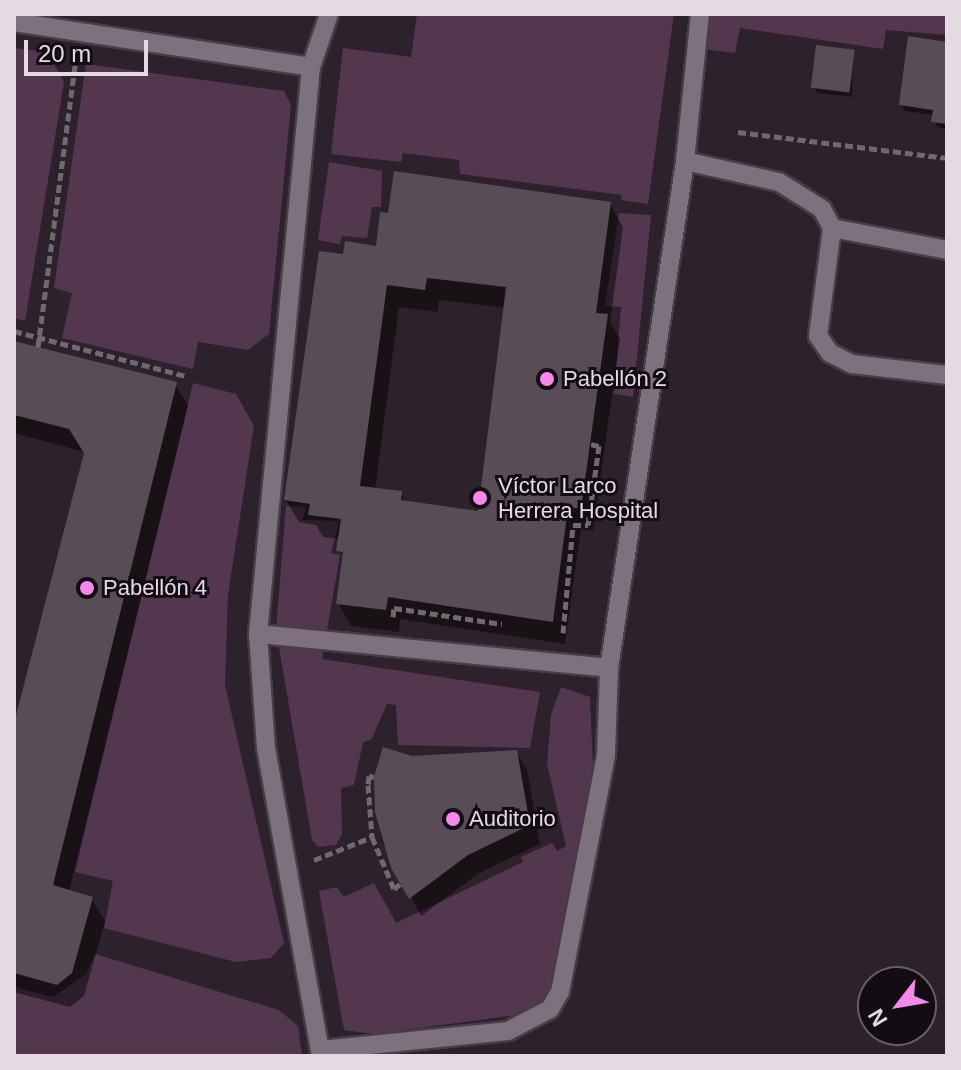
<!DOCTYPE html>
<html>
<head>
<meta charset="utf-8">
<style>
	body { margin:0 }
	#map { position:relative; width:961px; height:1070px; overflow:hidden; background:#2d222c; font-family:Helvetica,sans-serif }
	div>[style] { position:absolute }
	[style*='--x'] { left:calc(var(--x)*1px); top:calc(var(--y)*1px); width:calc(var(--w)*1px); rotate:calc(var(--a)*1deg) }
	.green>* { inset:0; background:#52374f }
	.shadow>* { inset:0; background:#0007 }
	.building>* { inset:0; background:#584c57; transform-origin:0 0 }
	.path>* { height:5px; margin-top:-2.5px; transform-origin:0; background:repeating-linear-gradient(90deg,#726871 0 8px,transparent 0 12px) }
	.roads { filter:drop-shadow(2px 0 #463d45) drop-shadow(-2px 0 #463d45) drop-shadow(0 2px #463d45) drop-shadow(0 -2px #463d45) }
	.lane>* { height:18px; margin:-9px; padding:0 9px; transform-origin:9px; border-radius:9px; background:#7e707c }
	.dots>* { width:22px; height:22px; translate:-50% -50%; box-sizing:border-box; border:4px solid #120d12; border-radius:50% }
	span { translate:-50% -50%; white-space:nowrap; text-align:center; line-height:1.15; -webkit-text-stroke:6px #120d12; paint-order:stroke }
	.poi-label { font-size:22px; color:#e3dbe1 }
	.left { translate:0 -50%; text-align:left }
	.frame { position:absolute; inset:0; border:16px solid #e3dbe1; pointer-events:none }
	.north { position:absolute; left:857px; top:966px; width:80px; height:80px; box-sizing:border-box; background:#120d12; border:2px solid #665f65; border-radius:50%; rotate:239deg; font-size:22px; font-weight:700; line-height:32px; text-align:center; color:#e3dbe1 }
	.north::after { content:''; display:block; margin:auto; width:28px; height:36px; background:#f688ec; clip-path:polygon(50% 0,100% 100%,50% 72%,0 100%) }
	.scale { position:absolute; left:24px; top:40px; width:124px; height:36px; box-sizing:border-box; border:4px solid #e3dbe1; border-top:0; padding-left:10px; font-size:24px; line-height:28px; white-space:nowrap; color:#e3dbe1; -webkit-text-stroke:6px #120d12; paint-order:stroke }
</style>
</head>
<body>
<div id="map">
	<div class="green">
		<div style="clip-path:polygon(417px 14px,674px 14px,648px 204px,621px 200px,622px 195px,460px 174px,459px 160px,403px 153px,401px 162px,331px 154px,343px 48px,411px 57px)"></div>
		<div style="clip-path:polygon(711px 14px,947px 14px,947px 35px,886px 30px,883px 49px,740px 28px,735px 53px,703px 49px)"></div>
		<div style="clip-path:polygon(14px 48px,47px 52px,64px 82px,25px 321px,14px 318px)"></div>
		<div style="clip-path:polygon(86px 64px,284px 91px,291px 105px,269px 334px,248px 350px,198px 342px,193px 369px,62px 338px,72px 293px,54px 288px)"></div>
		<div style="clip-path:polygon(329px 162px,382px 171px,381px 207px,372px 207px,367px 238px,342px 236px,340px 244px,318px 240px)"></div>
		<div style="clip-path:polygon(619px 213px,651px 215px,633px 397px,614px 394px,621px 307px,605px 306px)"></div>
		<div style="clip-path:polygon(193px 383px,236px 394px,254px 426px,228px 595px,225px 685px,284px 943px,271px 958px,236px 962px,104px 928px,113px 881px,75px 872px)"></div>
		<div style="clip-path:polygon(286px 506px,306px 507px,303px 520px,339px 521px,331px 553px,340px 555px,322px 659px,540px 692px,530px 748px,398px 745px,396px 705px,387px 704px,371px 740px,363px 742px,354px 785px,341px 788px,342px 834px,336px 845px,318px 847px,312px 840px,276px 630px)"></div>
		<div style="clip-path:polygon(561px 687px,590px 697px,593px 767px,548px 999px,524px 1014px,374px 1034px,344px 1030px,319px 891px,337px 887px,344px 897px,374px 883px,396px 923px,523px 862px,521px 857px,552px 843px,557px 851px,566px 846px,547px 764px,551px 715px)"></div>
		<div style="clip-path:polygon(95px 954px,279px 1010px,298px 1026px,302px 1056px,14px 1056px,14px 987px,53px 997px,86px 974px)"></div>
	</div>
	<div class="shadow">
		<div style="clip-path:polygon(947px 44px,947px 129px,937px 127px,934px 115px,905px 111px,901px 105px)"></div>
		<div style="clip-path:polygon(853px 52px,852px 97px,817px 93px,813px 87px)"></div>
		<div style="clip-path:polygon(evenodd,610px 204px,623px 227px,610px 322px,620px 339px,593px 531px,581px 529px,565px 644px,400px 619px,399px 632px,351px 626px,338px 603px,344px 561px,340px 539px,323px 537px,316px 525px,299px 522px,286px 500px,344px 256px,610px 204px,439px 300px,506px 308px,480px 513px,406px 503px,400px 493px,375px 490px,399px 307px,438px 312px,439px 300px)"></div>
		<div style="clip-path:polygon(14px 343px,175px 384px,188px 406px,69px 892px,91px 898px,105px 921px,84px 996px,70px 1007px,14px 992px,14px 731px,85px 452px,14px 433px)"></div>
		<div style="clip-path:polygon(516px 752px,527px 770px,540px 844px,479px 873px,421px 916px,382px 840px,377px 812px,411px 758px)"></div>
	</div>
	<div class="building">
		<div style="clip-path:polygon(908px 36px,947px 42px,947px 124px,931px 122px,933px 110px,899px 105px)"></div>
		<div style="left:816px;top:45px;width:39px;height:43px;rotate:7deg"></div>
		<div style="clip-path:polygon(evenodd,394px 171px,611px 202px,596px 313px,608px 314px,581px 509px,568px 507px,553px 622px,388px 597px,386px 610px,336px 604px,343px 552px,336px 551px,341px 519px,308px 515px,310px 504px,284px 500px,319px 251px,343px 254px,345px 241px,376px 246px,380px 212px,388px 213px,394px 171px,427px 278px,506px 287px,478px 511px,401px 500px,402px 491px,360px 486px,387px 285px,425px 290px,427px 278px)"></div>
		<div style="clip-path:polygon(14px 341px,177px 382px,53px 885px,93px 897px,72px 973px,57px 985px,14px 973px,14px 723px,84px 453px,69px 429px,14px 415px)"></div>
		<div style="clip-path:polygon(383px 747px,412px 756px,517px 750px,530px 825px,468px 855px,409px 899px,391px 868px,375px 812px,374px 777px)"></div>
	</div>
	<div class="path">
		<div style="--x:738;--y:132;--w:211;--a:7.1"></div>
		<div style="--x:14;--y:331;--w:178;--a:14.7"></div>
		<div style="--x:38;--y:347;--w:291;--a:-82.5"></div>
		<div style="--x:393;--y:617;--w:9;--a:-84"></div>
		<div style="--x:394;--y:608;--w:109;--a:8.4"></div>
		<div style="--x:563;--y:633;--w:108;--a:-84.7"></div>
		<div style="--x:573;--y:525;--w:15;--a:0"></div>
		<div style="--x:588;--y:525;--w:80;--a:-82.1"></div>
		<div style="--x:599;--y:446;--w:9;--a:-167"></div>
		<div style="--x:374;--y:777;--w:5;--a:-169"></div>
		<div style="--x:369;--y:776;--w:9;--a:96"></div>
		<div style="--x:368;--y:785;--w:52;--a:85.6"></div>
		<div style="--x:372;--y:837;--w:56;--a:67.1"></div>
		<div style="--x:394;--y:889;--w:8;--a:-40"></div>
		<div style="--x:314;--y:860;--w:62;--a:-21.6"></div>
	</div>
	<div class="roads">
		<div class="lane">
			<div style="--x:14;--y:22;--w:300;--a:8.6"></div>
			<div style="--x:311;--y:67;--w:56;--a:-71.2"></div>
			<div style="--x:311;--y:67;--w:569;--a:95.34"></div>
			<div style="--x:258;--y:634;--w:114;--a:86"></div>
			<div style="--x:266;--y:748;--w:313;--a:79.9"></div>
			<div style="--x:685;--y:161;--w:96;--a:12.6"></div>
			<div style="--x:779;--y:182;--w:51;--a:32.1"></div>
			<div style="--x:822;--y:209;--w:21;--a:62"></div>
			<div style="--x:832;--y:228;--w:109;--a:97.4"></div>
			<div style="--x:818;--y:336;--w:21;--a:55"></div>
			<div style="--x:830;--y:353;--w:25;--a:27"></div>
			<div style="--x:852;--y:364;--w:96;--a:6.6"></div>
			<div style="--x:832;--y:228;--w:117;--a:10.8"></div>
			<div style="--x:258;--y:634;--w:353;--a:5.5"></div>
			<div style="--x:609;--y:668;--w:513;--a:-81.47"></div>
			<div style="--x:685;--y:161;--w:148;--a:-84.2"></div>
			<div style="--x:321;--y:1050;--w:188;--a:-5.8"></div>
			<div style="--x:508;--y:1031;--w:47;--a:-27.6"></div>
			<div style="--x:550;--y:1009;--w:20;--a:-60"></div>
			<div style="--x:560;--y:992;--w:241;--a:-79"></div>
			<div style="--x:606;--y:755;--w:87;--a:-88"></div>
		</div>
	</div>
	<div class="dots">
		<div style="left:547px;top:379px;background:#f688ec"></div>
		<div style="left:480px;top:498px;background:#f688ec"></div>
		<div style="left:87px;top:588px;background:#f688ec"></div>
		<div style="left:453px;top:819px;background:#f688ec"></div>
	</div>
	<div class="poi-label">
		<span class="left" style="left:563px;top:379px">Pabellón 2</span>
		<span class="left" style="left:498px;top:498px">Víctor Larco<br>Herrera Hospital</span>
		<span class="left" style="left:103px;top:588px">Pabellón 4</span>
		<span class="left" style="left:469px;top:819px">Auditorio</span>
	</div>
	<div class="frame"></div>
	<div class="north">N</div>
	<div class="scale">20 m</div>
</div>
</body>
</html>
